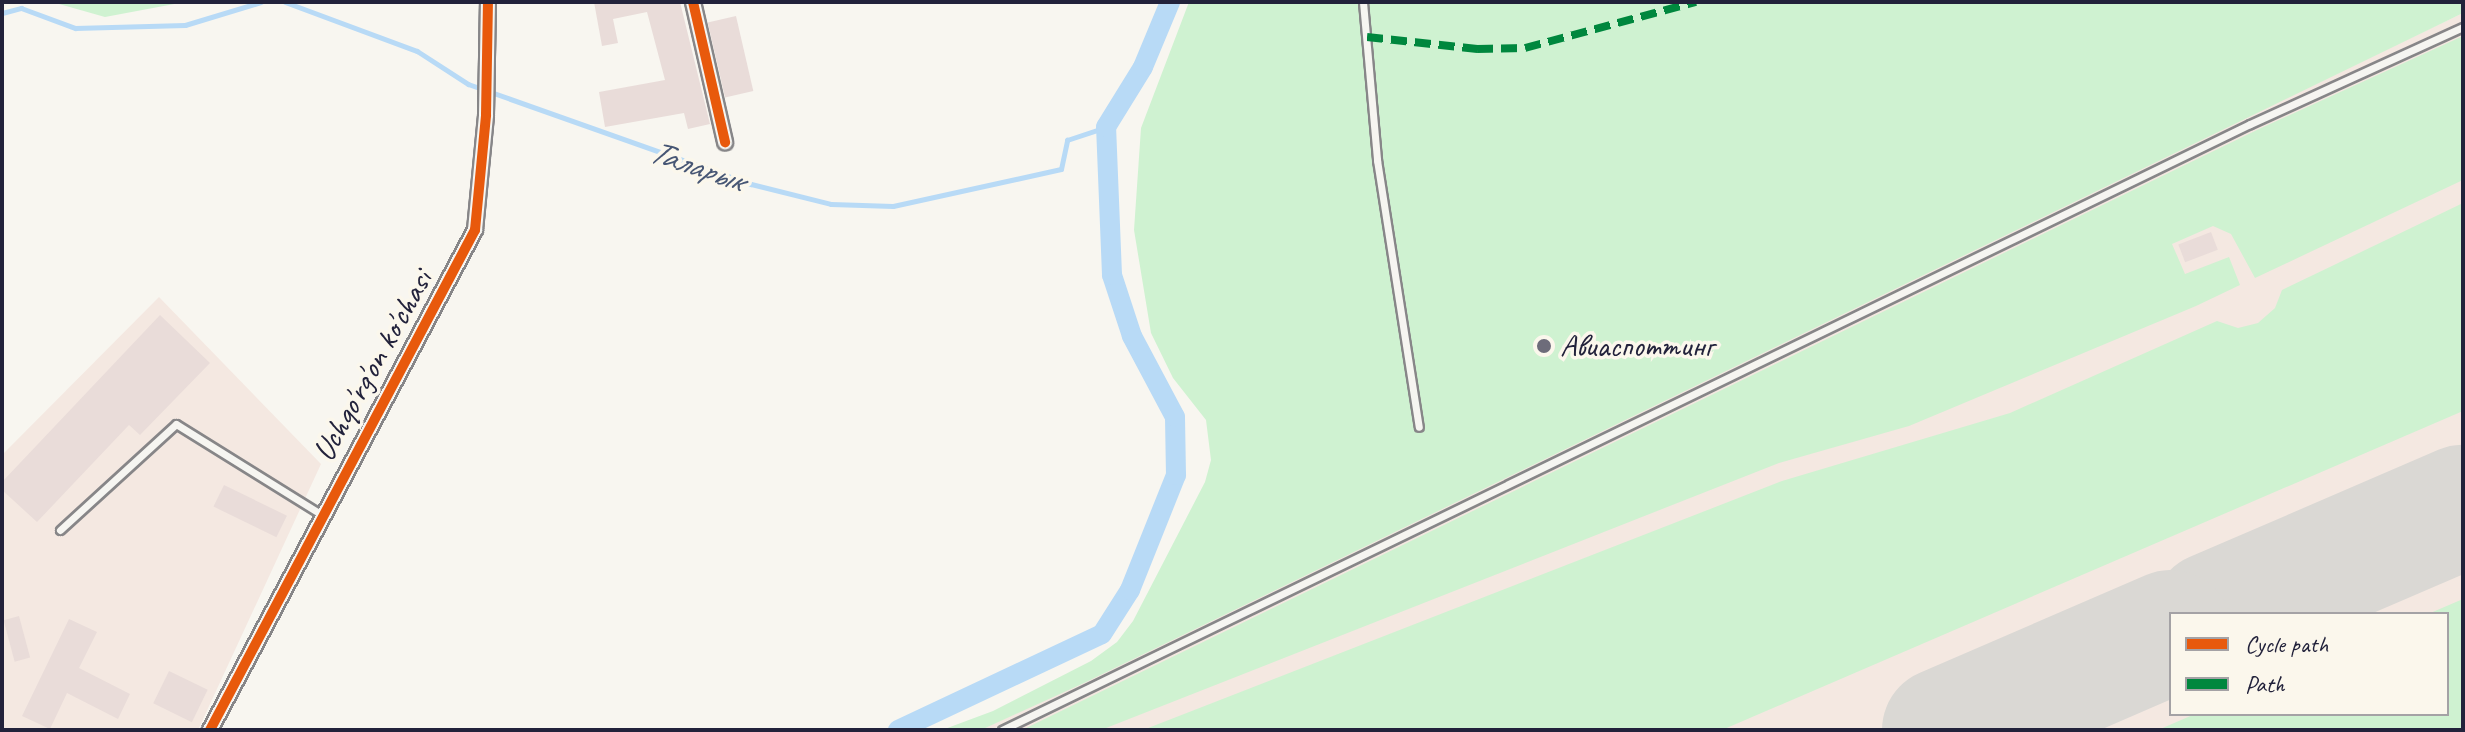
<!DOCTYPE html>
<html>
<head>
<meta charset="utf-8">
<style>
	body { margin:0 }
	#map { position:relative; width:2465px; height:732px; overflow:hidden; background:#f8f6f0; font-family:Caveat,sans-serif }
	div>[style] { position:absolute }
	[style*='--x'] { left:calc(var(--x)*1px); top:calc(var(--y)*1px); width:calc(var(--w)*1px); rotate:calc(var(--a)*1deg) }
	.built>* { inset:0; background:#f4e8e1 }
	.green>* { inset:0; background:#cff2d1 }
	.stream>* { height:5px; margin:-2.5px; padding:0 2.5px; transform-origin:2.5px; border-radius:2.5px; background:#b8daf6 }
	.canal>* { height:20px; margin:-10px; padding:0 10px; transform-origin:10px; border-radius:10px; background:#b8daf6 }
	.runway>* { height:124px; margin:-62px; padding:0 62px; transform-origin:62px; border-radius:62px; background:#dad8d4 }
	.building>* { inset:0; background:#e9dcd9; transform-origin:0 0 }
	.roads { filter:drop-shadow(2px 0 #878688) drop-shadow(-2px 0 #878688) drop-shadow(0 2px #878688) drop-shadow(0 -2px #878688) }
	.service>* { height:7px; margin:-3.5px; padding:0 3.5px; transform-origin:3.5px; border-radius:3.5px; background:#f6f5f1 }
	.minor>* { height:14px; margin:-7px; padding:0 7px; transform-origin:7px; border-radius:7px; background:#f6f5f1 }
	.quiet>* { height:8px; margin-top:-4px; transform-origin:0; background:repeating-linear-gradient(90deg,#00873e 0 16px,transparent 0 24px) }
	.cycleway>* { height:10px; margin:-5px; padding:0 5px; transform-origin:5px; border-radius:5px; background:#e8590c }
	.dots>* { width:22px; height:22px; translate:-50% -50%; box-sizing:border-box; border:4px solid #fbf7ec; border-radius:50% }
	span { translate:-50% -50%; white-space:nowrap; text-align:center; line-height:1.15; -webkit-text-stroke:7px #fbf7ec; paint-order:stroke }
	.poi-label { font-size:32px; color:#22223b }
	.left { translate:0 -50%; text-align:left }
	.street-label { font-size:32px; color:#22223b }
	.water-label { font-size:34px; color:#475674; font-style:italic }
	.frame { position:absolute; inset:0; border:4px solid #22223b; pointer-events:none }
	.legend { position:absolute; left:2169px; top:612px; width:280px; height:104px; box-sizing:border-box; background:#fbf7ec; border:2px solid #a4a2a5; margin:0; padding:10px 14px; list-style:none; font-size:24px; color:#22223b }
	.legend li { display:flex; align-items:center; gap:16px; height:40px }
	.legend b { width:40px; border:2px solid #a4a2a5 }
</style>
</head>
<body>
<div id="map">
	<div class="built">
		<div style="clip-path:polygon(evenodd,2463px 13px,2463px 730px,981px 730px,2195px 140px,2463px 13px,2171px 614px,2447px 614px,2447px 714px,2171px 714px,2171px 614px)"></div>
		<div style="clip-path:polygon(159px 297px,321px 464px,198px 730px,2px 730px,2px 455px)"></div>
	</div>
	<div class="green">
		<div style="clip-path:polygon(52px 2px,185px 2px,105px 17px)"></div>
		<div style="clip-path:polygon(1189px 2px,2463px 2px,2463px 13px,1084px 683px,981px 730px,942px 730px,993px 711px,1091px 661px,1117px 642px,1133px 621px,1205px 482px,1211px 460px,1206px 420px,1173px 378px,1151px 333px,1134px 230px,1141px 128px)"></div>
		<div style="clip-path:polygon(2463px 36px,2463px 180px,2255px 278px,2231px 234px,2213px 226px,2172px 244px,2185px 274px,2229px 257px,2240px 285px,2196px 306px,1909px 426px,1779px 463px,1101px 730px,1022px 730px,2259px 129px)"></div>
		<div style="clip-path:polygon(2463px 203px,2463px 411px,1722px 730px,1143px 730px,1782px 481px,2010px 413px,2217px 321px,2238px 328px,2258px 323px,2275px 308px,2282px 290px)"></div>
		<div style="clip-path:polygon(2463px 599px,2463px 730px,2158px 730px,2195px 714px,2447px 714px,2447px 614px,2428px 614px)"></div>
	</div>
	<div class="stream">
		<div style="--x:285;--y:2;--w:141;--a:20.4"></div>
		<div style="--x:417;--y:51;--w:61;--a:32.9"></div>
		<div style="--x:468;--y:84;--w:300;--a:19.5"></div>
		<div style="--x:751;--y:184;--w:82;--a:14"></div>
		<div style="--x:831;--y:204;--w:62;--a:1.8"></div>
		<div style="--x:893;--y:206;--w:172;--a:-12.4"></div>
		<div style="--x:1061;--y:169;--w:30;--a:-78"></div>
		<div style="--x:1067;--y:140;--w:41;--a:-18.4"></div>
		<div style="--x:2;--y:13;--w:20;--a:-15"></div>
		<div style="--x:21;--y:8;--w:58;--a:20.3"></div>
		<div style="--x:75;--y:28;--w:110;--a:-1.6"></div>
		<div style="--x:185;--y:25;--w:79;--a:-16.8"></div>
	</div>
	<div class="canal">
		<div style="--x:898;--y:730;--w:225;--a:-25.2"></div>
		<div style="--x:1102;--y:634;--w:52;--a:-57.5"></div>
		<div style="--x:1130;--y:590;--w:124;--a:-68.2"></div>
		<div style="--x:1176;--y:475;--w:58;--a:-91"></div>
		<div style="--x:1175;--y:417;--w:92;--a:-118"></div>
		<div style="--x:1132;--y:336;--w:64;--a:-108.2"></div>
		<div style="--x:1112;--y:275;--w:148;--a:-92.3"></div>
		<div style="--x:1106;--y:127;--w:70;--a:-58.3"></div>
		<div style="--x:1143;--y:67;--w:70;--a:-67.4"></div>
	</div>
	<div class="runway">
		<div style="--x:2214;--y:614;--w:271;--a:-23.3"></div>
		<div style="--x:1944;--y:730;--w:247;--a:-23.4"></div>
	</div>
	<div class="building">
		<div style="clip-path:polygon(594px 2px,680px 2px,710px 124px,688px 129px,684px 113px,605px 127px,599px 92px,665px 80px,647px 12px,613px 19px,618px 43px,602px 46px)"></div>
		<div style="left:736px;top:16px;width:77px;height:29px;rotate:77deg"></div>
		<div style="left:2211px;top:232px;width:19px;height:35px;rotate:69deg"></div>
		<div style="clip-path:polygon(160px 315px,210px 363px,140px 435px,129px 425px,37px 522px,2px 490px,2px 482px)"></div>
		<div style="left:224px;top:485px;width:70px;height:24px;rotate:26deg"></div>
		<div style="left:19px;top:616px;width:43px;height:16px;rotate:75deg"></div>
		<div style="clip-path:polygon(69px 619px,97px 632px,79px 668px,130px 694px,118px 719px,67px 693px,50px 729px,22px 716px)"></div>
		<div style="left:169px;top:671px;width:43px;height:36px;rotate:26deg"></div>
	</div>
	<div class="roads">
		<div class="service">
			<div style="--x:1363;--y:2;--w:159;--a:84.9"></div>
			<div style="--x:1377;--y:160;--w:270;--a:81.1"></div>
			<div style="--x:60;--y:530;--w:157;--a:-42.4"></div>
			<div style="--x:176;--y:424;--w:172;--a:31.9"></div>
			<div style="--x:1002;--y:730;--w:1387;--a:-25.9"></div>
			<div style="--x:2250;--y:124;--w:234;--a:-24.5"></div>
		</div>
		<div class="minor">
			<div style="--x:693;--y:2;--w:144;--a:77.1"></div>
			<div style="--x:210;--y:730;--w:566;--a:-62.08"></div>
			<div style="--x:475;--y:230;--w:116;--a:-84.5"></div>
			<div style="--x:486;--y:115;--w:113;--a:-89"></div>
		</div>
	</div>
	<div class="quiet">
		<div style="--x:1367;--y:37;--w:111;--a:6.2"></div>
		<div style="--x:1477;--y:49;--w:48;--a:-1.2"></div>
		<div style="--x:1525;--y:48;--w:177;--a:-15.1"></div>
	</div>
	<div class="cycleway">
		<div style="--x:693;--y:2;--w:144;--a:77.1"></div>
		<div style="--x:210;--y:730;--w:566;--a:-62.08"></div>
		<div style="--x:475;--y:230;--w:116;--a:-84.5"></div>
		<div style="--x:486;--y:115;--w:113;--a:-89"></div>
	</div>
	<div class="dots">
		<div style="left:1544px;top:346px;background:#6d6c7a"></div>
	</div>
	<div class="poi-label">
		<span class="left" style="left:1560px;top:346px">Авиаспоттинг</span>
	</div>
	<div class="street-label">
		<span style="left:373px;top:366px;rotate:-61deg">Uchqo'rg'on ko'chasi</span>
	</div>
	<div class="water-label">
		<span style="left:697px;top:165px;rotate:19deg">Таларык</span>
	</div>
	<div class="frame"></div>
	<ul class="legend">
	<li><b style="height:10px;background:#e8590c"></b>Cycle path</li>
	<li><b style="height:10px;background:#00873e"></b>Path</li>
	</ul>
</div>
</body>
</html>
